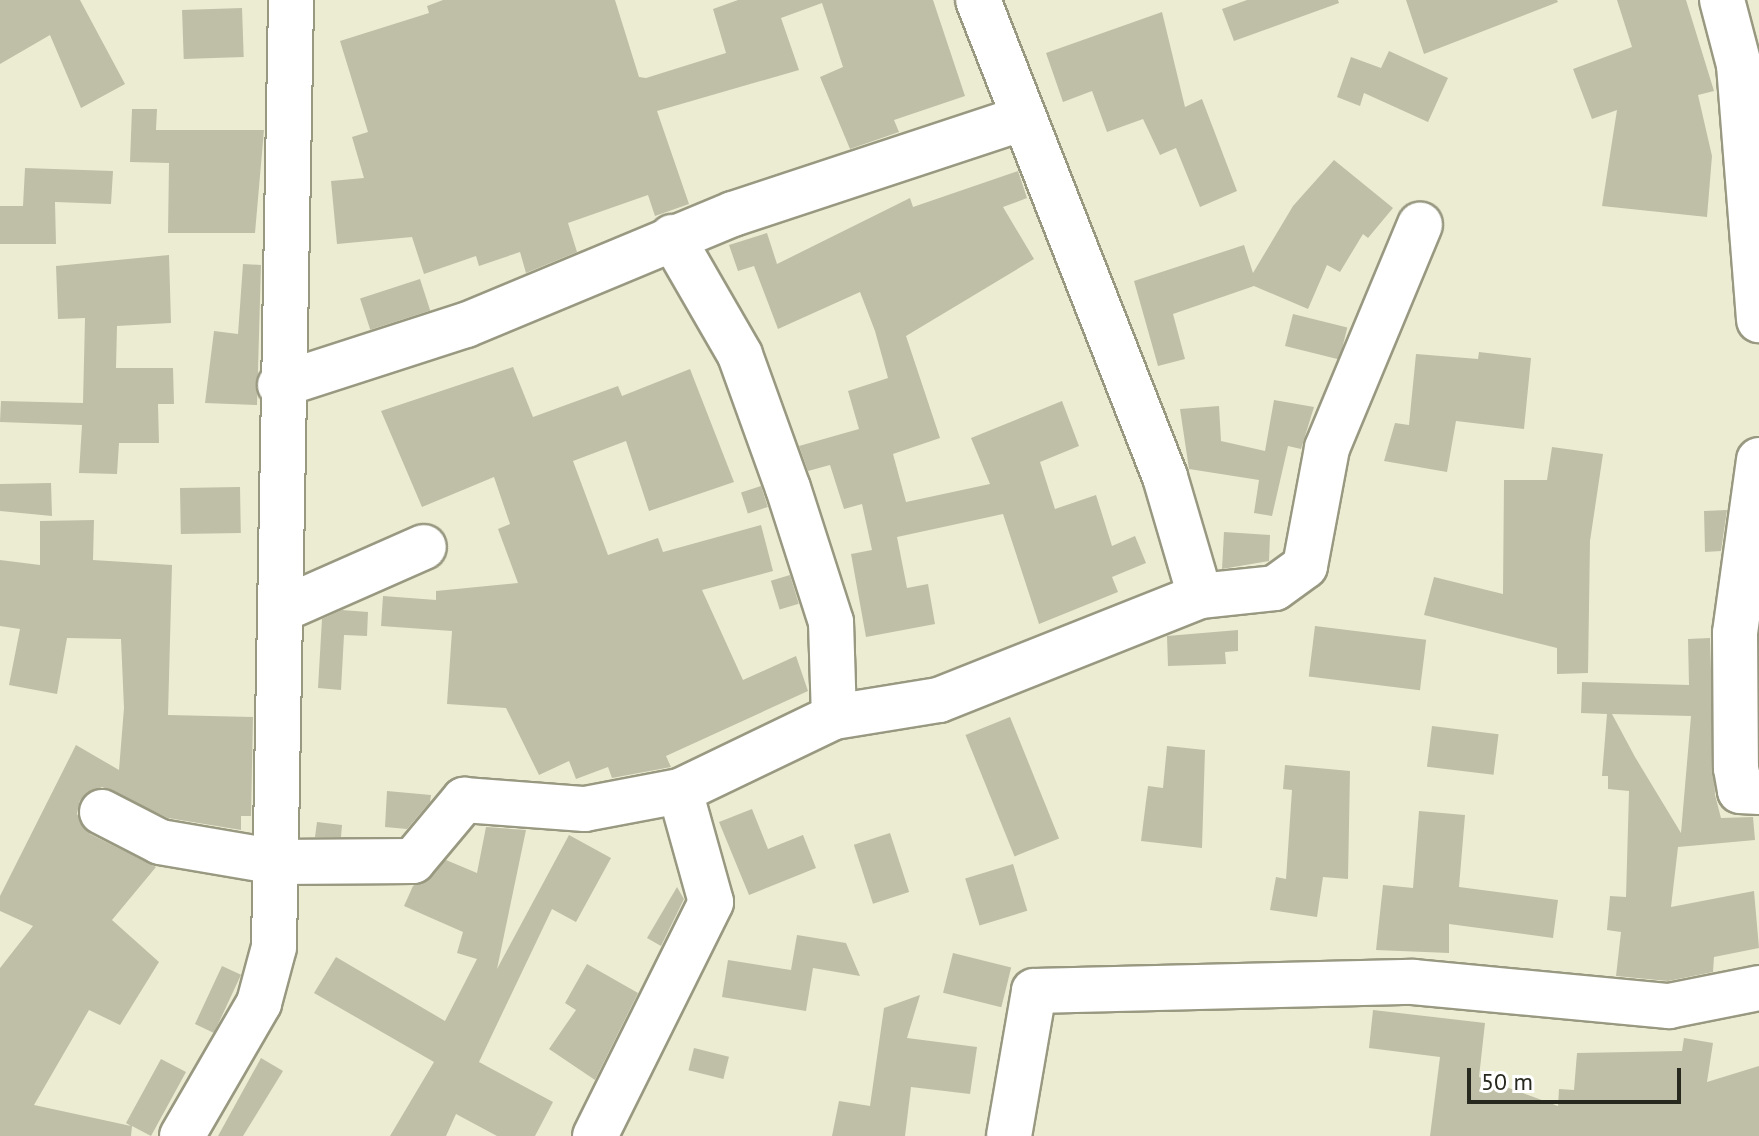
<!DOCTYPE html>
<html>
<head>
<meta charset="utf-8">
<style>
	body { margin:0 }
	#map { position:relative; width:1759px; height:1136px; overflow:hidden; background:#ececd3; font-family:"PT Sans",sans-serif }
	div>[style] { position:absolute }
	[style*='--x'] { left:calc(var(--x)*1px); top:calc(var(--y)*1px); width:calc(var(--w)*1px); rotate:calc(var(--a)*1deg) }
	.building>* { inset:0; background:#bebfa6; transform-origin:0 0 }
	.roads { filter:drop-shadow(2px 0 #999982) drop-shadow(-2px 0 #999982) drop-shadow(0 2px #999982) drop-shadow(0 -2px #999982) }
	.minor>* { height:44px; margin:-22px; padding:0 22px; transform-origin:22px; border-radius:22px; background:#fff }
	span { translate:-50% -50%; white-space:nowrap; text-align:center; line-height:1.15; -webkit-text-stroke:6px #fff; paint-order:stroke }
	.scale { position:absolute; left:1467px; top:1068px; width:214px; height:36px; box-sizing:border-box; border:4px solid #27281e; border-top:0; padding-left:10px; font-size:24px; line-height:28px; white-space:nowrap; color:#27281e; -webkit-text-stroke:6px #fff; paint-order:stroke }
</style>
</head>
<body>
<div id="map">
	<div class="building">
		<div style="clip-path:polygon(0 0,80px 0,125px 84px,81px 108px,50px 35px,0 64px)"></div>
		<div style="clip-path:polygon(443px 0,615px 0,639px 77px,646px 78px,726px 53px,713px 9px,738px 0,933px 0,965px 96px,894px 120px,899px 132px,850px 149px,820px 77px,843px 67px,822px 3px,781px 18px,799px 70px,657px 111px,689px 204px,655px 216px,648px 195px,568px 223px,577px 252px,526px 273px,520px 252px,479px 266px,476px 256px,424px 274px,412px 237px,337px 244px,331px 181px,364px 178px,352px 137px,368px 132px,340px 41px,429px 13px,427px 6px)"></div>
		<div style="clip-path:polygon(1247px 0,1338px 0,1339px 3px,1234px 41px,1222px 9px)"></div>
		<div style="clip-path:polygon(1406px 0,1557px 0,1558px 2px,1424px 54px)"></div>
		<div style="clip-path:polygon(1617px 0,1686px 0,1714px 91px,1698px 95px,1712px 156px,1707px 217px,1602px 206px,1617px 110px,1592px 119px,1573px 69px,1632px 47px)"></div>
		<div style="left:242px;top:8px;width:49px;height:60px;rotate:88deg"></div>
		<div style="clip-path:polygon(1162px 12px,1185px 107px,1202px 99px,1237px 191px,1200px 207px,1176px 148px,1160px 155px,1143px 119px,1107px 132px,1092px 91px,1063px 102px,1046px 53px)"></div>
		<div style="clip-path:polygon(1389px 51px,1448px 78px,1428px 122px,1364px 93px,1360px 106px,1337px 97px,1351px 57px,1381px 68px)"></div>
		<div style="clip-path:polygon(132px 109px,157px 109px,156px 130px,264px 130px,255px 233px,168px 233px,169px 163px,130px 162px)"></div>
		<div style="clip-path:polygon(1334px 160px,1393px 208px,1368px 238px,1363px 234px,1340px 272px,1327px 265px,1308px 309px,1254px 286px,1173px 314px,1185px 359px,1158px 366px,1134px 281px,1244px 245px,1253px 273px,1293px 206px)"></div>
		<div style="clip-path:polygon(25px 168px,113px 171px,111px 204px,55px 202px,56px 244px,0 244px,0 206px,23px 206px)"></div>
		<div style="clip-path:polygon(1018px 171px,1027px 198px,1003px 207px,1034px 259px,906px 336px,940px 438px,893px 454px,906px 502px,990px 484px,971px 438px,1062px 401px,1079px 446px,1040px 462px,1055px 509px,1096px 495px,1112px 546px,1135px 536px,1146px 563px,1112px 577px,1118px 592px,1039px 624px,1003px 514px,897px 537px,907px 588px,928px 584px,935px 624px,866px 637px,851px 554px,872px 550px,862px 504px,844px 509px,830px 465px,808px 471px,799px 446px,859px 429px,848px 391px,888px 378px,875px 331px,860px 292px,778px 329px,754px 266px,738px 271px,729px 245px,767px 233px,777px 264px,910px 198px,913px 207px)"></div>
		<div style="clip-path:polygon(169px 255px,171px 323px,117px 326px,116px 368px,173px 368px,174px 404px,158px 404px,159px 443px,119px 443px,117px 474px,79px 473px,82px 425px,0 422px,1px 401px,83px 403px,85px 318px,58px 319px,56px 266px)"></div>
		<div style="clip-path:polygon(243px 264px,261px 265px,257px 405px,205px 403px,214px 331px,238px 334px)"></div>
		<div style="left:420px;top:279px;width:33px;height:63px;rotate:72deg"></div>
		<div style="left:1293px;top:314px;width:56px;height:33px;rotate:14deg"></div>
		<div style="clip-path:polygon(1479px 352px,1531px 358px,1524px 429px,1456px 421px,1447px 472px,1384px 461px,1395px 423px,1409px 425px,1416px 354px,1478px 359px)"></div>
		<div style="clip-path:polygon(513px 367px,533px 417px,618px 386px,622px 396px,690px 369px,734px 482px,649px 511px,626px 441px,573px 461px,608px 555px,658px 538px,663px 552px,761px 525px,773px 571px,702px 590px,743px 680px,796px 656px,808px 691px,666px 756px,671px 767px,612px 778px,608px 767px,576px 779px,569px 761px,539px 775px,506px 708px,447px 704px,452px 631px,381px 626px,383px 596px,436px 600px,436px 591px,518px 583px,498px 529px,510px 524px,494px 477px,422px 507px,381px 411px)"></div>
		<div style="clip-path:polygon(1274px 400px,1314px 407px,1301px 449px,1288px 446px,1272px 516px,1254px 513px,1259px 480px,1189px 469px,1180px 409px,1219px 406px,1221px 441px,1265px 451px)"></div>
		<div style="clip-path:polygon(1552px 447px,1603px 454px,1590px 541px,1588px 673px,1557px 674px,1557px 648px,1424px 615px,1434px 577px,1503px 594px,1504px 480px,1547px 480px)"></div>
		<div style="clip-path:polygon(51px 483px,52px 516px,0 511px,0 484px)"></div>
		<div style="left:761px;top:486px;width:22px;height:21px;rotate:72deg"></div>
		<div style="left:240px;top:487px;width:46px;height:60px;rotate:89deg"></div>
		<div style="clip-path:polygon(1727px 510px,1721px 551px,1705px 552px,1704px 511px)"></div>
		<div style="clip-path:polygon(94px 520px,93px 560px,172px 565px,168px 715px,253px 717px,251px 816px,241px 816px,241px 830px,168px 818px,102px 787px,80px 800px,77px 814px,90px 834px,156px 867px,112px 920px,159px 962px,120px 1025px,89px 1010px,34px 1105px,131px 1126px,126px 1123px,161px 1059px,186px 1072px,151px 1136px,132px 1126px,131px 1136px,0 1136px,0 968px,33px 926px,0 911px,0 896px,76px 745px,119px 770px,124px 708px,121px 639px,67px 638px,57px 694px,9px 685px,20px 629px,0 626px,0 560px,40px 565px,40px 521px)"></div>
		<div style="clip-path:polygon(1224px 532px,1270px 535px,1269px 561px,1222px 569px)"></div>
		<div style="left:790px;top:575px;width:30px;height:20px;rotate:73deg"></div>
		<div style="clip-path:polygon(342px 610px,368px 612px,367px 636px,344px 635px,341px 690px,318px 688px,322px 619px)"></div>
		<div style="left:1315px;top:626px;width:112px;height:51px;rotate:7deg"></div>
		<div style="clip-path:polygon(1238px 630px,1238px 651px,1225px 652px,1226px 664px,1168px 666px,1167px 636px)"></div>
		<div style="clip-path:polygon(evenodd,1710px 638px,1715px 795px,1721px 818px,1753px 817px,1755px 840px,1678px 847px,1671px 907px,1754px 891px,1759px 948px,1714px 957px,1713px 972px,1668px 981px,1616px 976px,1621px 932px,1607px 930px,1610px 896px,1626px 897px,1629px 791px,1608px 789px,1608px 776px,1602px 776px,1607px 714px,1581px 713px,1582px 682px,1689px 685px,1688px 639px,1710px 638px,1612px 714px,1691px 716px,1681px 833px,1635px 757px,1612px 714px)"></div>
		<div style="left:1010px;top:717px;width:131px;height:48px;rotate:68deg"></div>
		<div style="left:1432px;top:726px;width:67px;height:41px;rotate:7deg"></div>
		<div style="clip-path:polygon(1167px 746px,1205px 750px,1202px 848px,1141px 841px,1148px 786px,1163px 788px)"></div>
		<div style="clip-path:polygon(1285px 765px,1350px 771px,1348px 879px,1323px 877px,1317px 917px,1270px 910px,1276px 877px,1286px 879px,1292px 790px,1283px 789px)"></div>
		<div style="clip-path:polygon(387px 791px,431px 795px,430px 802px,407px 829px,385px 827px)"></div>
		<div style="clip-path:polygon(752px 809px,768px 849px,803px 835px,816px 868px,749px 895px,719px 822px)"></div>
		<div style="clip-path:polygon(1419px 811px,1465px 815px,1459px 887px,1558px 900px,1553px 938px,1449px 924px,1449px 953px,1376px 950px,1383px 885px,1413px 888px)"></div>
		<div style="clip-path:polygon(317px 822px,342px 825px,341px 837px,315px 837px)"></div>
		<div style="clip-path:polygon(486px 827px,526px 830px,497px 969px,569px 835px,611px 858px,576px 922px,552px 909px,479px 1062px,553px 1102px,535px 1136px,497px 1136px,456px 1114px,446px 1136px,390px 1136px,434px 1062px,314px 993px,336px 957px,445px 1021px,477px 959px,457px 953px,463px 932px,404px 906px,413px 886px,446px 860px,477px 873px)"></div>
		<div style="left:890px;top:833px;width:62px;height:38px;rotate:72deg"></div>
		<div style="left:1013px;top:864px;width:49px;height:50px;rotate:73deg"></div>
		<div style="clip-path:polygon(677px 887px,684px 899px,661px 946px,647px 938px)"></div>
		<div style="clip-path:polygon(797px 935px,846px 943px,860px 976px,813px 968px,806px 1011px,722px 997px,728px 960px,791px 970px)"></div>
		<div style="left:953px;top:953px;width:60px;height:41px;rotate:14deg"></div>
		<div style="clip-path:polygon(587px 964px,638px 993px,595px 1080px,549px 1049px,576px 1010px,565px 1003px)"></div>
		<div style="left:222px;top:966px;width:21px;height:64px;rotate:25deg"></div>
		<div style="clip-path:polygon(920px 995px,907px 1038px,977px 1047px,970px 1094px,911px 1087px,905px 1136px,832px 1136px,839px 1101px,870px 1106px,884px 1008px)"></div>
		<div style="clip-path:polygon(1373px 1010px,1485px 1023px,1479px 1077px,1558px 1106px,1559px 1089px,1574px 1090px,1577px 1053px,1682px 1051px,1684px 1038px,1713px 1043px,1707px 1082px,1759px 1066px,1759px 1136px,1430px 1136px,1440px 1057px,1369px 1048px)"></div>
		<div style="left:694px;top:1048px;width:36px;height:23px;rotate:14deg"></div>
		<div style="clip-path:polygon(261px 1058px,283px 1071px,243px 1136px,218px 1136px)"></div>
	</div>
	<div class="roads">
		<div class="minor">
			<div style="--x:978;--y:0;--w:512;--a:68.59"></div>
			<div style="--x:1165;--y:477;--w:124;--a:73.6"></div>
			<div style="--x:1722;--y:0;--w:67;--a:75.3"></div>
			<div style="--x:1739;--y:65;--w:256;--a:85.5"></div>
			<div style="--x:672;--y:237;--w:136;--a:60"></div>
			<div style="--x:740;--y:355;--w:141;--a:70.2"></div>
			<div style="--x:788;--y:488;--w:141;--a:72.2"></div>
			<div style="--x:831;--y:622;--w:95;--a:88.2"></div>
			<div style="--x:280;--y:385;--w:195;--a:-17.9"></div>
			<div style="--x:466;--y:325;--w:289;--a:-22.6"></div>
			<div style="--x:733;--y:214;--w:305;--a:-18.3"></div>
			<div style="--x:1759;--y:460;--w:175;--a:97.9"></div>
			<div style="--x:1735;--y:633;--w:135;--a:89.6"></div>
			<div style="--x:1736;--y:768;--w:23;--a:80"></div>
			<div style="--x:1740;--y:791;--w:19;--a:3"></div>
			<div style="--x:281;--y:610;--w:156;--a:-23.8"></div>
			<div style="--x:102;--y:812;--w:65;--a:27.3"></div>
			<div style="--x:160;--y:842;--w:119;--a:9.7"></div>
			<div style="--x:277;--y:862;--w:136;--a:-0.4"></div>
			<div style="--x:413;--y:861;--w:80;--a:-50.1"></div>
			<div style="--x:464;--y:800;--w:121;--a:4.3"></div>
			<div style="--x:585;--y:809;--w:97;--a:-10.7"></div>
			<div style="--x:680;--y:791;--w:171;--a:-25.7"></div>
			<div style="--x:834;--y:717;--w:106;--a:-9.2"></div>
			<div style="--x:939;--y:700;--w:281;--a:-21.7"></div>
			<div style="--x:1200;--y:596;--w:75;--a:-6.1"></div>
			<div style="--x:1275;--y:588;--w:37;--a:-36"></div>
			<div style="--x:1305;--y:566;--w:120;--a:-79.4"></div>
			<div style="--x:1327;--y:448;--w:242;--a:-67.4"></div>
			<div style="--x:182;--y:1136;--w:154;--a:-59.9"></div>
			<div style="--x:259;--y:1003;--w:58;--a:-75"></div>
			<div style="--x:274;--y:947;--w:947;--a:-88.97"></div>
			<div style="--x:595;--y:1136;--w:261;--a:-63.6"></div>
			<div style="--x:711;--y:902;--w:115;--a:-105.6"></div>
			<div style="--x:1009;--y:1136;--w:147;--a:-80.2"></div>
			<div style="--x:1034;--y:991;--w:379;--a:-1.4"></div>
			<div style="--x:1413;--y:982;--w:257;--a:5.4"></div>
			<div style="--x:1669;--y:1006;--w:92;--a:-11.3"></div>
		</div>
	</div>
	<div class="scale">50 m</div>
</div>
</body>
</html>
